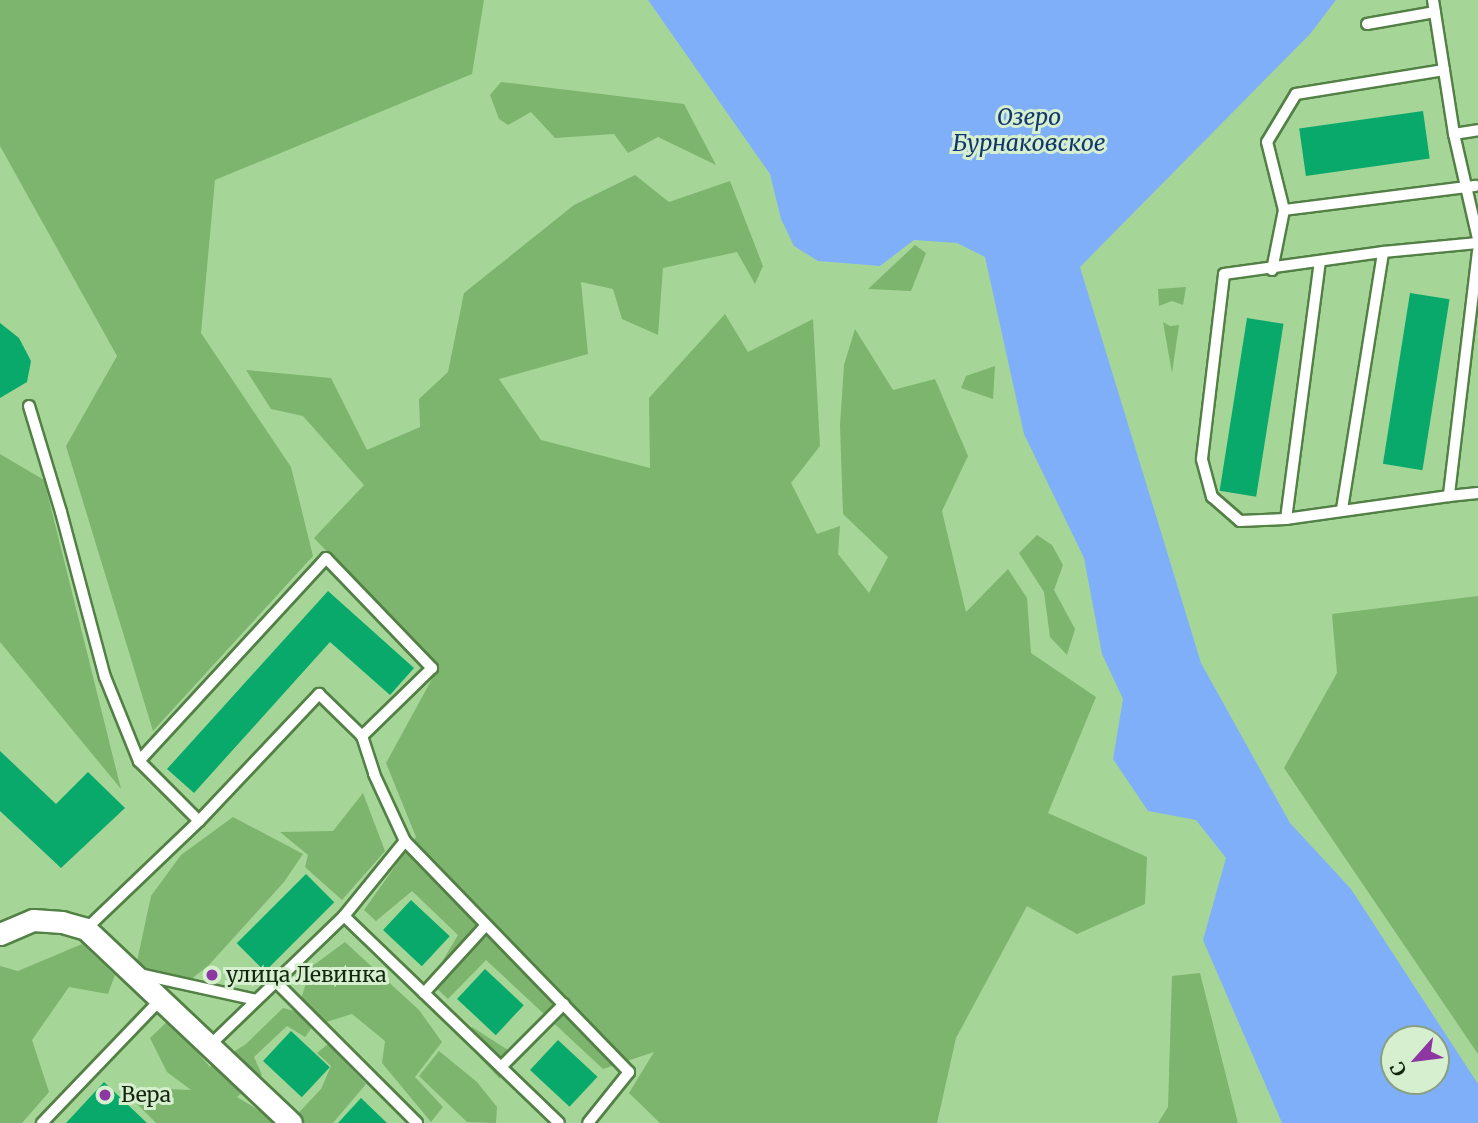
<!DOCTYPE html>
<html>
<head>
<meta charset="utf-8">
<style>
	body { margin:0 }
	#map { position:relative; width:1478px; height:1123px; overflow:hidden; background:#a5d697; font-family:Merriweather,serif }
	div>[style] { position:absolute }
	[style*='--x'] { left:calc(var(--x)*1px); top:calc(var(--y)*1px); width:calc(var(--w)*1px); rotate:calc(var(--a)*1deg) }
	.green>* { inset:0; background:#7db46e }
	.water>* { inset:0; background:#80aff9 }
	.building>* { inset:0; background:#09a96c; transform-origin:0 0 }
	.roads { filter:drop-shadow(2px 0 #528045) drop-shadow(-2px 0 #528045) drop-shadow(0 2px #528045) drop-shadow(0 -2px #528045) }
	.service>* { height:10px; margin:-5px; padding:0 5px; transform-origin:5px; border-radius:5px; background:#fff }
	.minor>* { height:21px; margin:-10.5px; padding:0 10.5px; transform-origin:10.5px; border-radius:10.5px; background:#fff }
	.dots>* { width:19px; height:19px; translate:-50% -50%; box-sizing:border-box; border:4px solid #d6efcf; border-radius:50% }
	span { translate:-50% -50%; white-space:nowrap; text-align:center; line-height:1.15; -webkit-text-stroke:6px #d6efcf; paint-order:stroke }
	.poi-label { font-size:21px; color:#14260e }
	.left { translate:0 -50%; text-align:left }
	.water-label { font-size:23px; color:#12376f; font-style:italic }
	.north { position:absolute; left:1380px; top:1025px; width:70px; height:70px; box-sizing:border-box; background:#d6efcf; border:2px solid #889f82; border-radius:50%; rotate:242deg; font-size:19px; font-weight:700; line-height:28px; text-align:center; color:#14260e }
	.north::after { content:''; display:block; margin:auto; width:24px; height:32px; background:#8d37a3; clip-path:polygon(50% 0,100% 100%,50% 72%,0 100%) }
</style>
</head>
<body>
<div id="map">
	<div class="green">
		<div style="clip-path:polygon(0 0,484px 0,472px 74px,215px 180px,201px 333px,291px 467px,313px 556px,153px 731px,66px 446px,117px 356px,0 146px)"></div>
		<div style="clip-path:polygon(501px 82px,684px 104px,716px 165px,658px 137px,628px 153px,614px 134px,555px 138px,531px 112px,508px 125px,499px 119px,490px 95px)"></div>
		<div style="clip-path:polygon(635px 175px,669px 202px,730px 181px,763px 266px,755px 284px,737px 252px,663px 268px,658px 335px,622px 319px,613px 289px,581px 282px,588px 354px,499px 379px,541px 440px,650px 468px,649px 398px,725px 314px,748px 352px,813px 319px,820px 446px,791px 483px,817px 534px,840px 526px,838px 554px,869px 593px,888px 557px,843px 514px,840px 425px,844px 365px,855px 329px,893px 390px,935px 379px,968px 456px,942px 511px,966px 612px,1008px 569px,1027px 598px,1031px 653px,1096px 697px,1048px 813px,1147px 857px,1145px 904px,1077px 934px,1027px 906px,956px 1038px,937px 1123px,660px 1123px,629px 1093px,654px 1052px,603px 1069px,486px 960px,448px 999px,430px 982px,458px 935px,412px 891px,376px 921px,364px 910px,416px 837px,386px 763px,438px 668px,314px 538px,364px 485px,303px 416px,271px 409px,246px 370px,331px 378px,367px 450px,420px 427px,419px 399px,448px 372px,464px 293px,574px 205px)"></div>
		<div style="clip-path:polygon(915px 245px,926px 253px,911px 291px,868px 289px)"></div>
		<div style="clip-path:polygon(1186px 287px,1183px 305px,1172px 301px,1159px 306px,1158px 289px)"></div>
		<div style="clip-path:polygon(1163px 322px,1170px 326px,1179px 325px,1172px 373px)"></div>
		<div style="clip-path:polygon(995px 366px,993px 399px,961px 388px,966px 376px)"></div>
		<div style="clip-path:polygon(0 454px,44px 480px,121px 789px,0 642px)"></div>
		<div style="clip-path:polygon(1037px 535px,1052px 545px,1063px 565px,1054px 590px,1075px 629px,1067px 655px,1050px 637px,1044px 592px,1019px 553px)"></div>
		<div style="clip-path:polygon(1478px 596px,1478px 1054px,1284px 768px,1337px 673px,1332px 614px)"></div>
		<div style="clip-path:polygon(363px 793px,385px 851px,342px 900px,305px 867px,308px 855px,280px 832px,333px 831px)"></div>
		<div style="clip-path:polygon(233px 817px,303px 854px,284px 882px,208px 966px,190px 980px,136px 966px,151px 896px,181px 855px)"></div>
		<div style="clip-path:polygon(345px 942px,419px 1010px,442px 1042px,415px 1077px,443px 1107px,431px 1122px,382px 1063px,385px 1041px,352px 1014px,326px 1022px,301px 999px,311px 967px)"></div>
		<div style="clip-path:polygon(82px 944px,115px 975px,108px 994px,69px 987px,32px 1040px,49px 1092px,22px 1123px,0 1123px,0 966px,18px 971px)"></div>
		<div style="clip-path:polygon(1200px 973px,1238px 1123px,1158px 1123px,1168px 1107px,1172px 976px)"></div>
		<div style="clip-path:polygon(283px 1008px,298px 1012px,313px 1026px,305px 1037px,287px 1026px,254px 1057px,262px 1075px,237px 1097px,280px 1123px,156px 1123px,133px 1100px,144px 1088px,191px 1090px,167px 1072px,150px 1038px,169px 1020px,210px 1067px,246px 1044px)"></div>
		<div style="clip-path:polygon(472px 1027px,508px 1050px,500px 1079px,465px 1042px)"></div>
		<div style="clip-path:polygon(328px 1044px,366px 1084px,333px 1123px,289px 1123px,321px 1089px,331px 1066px,317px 1053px)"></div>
		<div style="clip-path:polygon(439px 1051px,477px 1082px,497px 1107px,496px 1123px,467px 1122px,419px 1076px)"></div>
	</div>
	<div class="water">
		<div style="clip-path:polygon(evenodd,648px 0,1336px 0,1310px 34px,1080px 267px,1201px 663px,1290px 823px,1351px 889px,1478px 1084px,1478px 1123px,1282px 1123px,1203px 940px,1226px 858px,1196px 820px,1148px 811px,1113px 759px,1123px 699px,1102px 654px,1084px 558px,1024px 434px,985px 257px,957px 243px,914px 240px,880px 266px,818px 261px,794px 246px,781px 219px,770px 174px,648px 0,1394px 1039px,1436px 1039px,1436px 1081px,1394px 1081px,1394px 1039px)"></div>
	</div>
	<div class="building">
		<div style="left:1423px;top:111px;width:48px;height:125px;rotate:82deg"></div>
		<div style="left:1410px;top:293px;width:40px;height:173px;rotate:9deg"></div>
		<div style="left:1247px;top:318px;width:37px;height:175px;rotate:9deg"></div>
		<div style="clip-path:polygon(0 323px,19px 338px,31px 361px,27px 382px,0 398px)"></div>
		<div style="clip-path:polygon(328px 591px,414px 668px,390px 695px,330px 642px,194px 793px,167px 769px)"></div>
		<div style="clip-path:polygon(0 751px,56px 804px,88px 772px,125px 808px,61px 868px,0 811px)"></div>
		<div style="left:306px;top:874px;width:40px;height:98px;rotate:45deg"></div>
		<div style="left:411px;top:900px;width:53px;height:41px;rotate:43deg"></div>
		<div style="left:485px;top:969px;width:53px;height:41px;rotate:43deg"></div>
		<div style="left:291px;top:1031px;width:53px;height:41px;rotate:43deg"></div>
		<div style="left:558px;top:1040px;width:54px;height:41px;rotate:43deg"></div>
		<div style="clip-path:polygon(104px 1082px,147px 1123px,66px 1123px)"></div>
		<div style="clip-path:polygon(361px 1098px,387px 1123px,338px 1123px)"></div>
	</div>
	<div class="roads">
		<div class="service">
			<div style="--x:1433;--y:0;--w:71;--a:81.1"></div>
			<div style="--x:1367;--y:24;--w:69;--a:-10"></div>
			<div style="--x:1454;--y:134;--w:24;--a:-9"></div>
			<div style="--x:1284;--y:210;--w:193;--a:-7.2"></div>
			<div style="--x:1478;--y:251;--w:247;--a:96.8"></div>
			<div style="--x:1449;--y:496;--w:29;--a:-6"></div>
			<div style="--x:1272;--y:270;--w:61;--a:-78.7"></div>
			<div style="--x:1284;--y:210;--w:70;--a:-104"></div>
			<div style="--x:1267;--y:142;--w:56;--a:-58.9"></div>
			<div style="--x:1296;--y:94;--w:150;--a:-9.2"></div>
			<div style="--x:1444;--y:70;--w:65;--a:81.1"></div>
			<div style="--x:1454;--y:134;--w:108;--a:77.1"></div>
			<div style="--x:29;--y:406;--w:111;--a:73.2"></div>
			<div style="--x:61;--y:512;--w:171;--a:75.1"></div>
			<div style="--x:105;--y:677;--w:91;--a:68"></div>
			<div style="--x:1449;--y:496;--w:165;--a:172"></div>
			<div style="--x:1286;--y:519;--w:46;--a:177.5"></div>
			<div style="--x:1240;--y:521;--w:37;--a:-139"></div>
			<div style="--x:1212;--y:497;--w:39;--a:-105"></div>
			<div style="--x:1202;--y:459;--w:186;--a:-83.2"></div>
			<div style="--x:1224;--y:274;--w:161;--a:-7.9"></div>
			<div style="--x:1383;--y:252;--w:95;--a:-5.4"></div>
			<div style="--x:1342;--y:509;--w:260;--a:-80.9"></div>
			<div style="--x:1286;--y:519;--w:260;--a:-82.5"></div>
			<div style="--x:199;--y:821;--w:175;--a:-46.6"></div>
			<div style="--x:319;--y:694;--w:60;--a:44.3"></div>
			<div style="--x:405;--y:841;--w:322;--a:45.9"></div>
			<div style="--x:629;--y:1072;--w:65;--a:128.8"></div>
			<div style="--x:86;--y:929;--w:156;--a:-43.7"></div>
			<div style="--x:199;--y:821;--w:85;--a:-135"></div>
			<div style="--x:139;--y:761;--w:276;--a:-47.3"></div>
			<div style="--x:326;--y:558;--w:153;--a:46.1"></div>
			<div style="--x:432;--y:668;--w:98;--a:135.8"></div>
			<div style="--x:362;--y:736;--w:40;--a:72"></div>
			<div style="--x:374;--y:774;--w:74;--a:65.2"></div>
			<div style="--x:405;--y:841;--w:97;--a:129.1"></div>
			<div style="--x:344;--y:916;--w:298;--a:43.9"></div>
			<div style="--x:139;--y:974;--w:120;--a:12.5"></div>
			<div style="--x:275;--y:981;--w:201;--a:45"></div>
			<div style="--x:424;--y:993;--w:92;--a:-47.6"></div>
			<div style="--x:208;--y:1047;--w:189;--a:-43.9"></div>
			<div style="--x:501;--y:1067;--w:89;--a:-45"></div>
			<div style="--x:42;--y:1123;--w:170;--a:-46.2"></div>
		</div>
		<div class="minor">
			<div style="--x:0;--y:934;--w:36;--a:-23"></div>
			<div style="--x:33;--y:920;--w:29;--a:4"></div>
			<div style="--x:62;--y:922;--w:25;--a:16"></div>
			<div style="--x:86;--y:929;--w:282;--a:43.4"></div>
		</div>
	</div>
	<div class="dots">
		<div style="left:212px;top:975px;background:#8d37a3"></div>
		<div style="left:105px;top:1095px;background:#8d37a3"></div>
	</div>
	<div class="poi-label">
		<span class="left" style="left:226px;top:975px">улица Левинка</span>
		<span class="left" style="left:121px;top:1095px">Вера</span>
	</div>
	<div class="water-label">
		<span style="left:1029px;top:130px">Озеро<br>Бурнаковское</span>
	</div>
	<div class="north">С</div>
</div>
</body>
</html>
